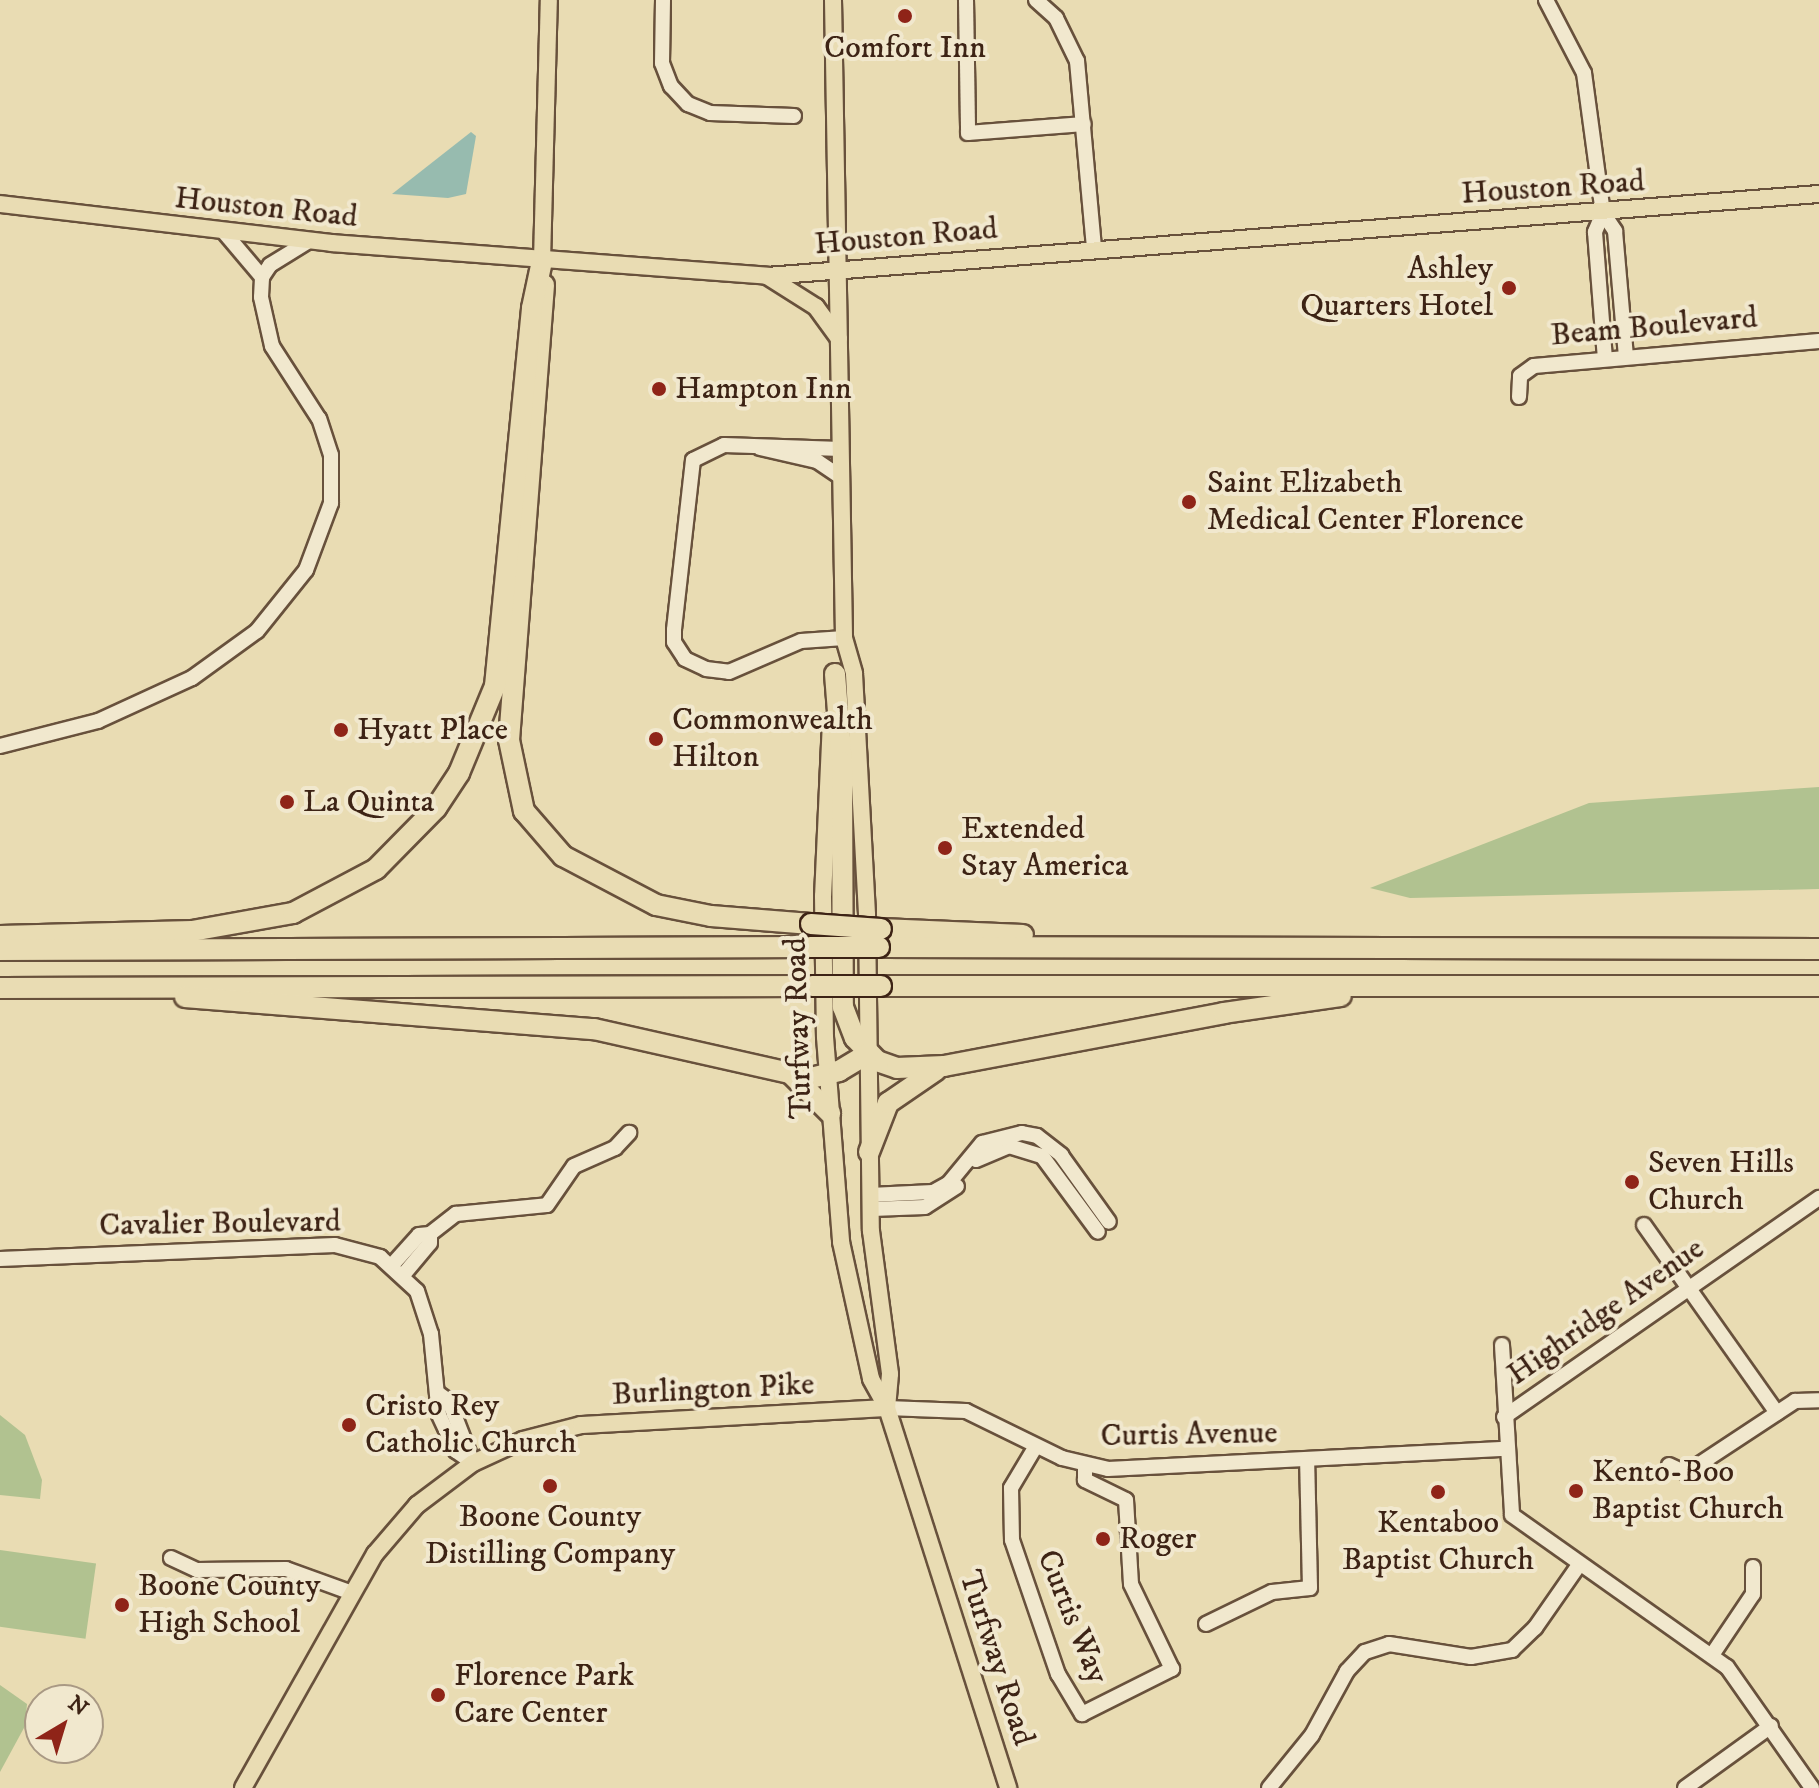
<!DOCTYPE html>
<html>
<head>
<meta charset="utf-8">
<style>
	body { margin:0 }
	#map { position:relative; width:1819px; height:1788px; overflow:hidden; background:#e9dcb3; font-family:"IM FELL DW Pica",serif }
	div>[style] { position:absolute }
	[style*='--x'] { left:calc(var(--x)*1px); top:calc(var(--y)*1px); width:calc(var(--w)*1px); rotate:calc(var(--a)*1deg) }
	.green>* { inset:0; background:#b1c290; transform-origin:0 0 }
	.water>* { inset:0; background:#97bbaf }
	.roads { filter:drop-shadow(2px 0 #68513c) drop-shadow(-2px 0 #68513c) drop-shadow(0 2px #68513c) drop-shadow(0 -2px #68513c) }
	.minor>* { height:14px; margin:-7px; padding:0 7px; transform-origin:7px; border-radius:7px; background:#f1e8ce }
	.major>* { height:16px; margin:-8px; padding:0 8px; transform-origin:8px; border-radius:8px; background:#e9dcb3 }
	.highway>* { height:20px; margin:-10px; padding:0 10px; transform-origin:10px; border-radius:10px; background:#e9dcb3 }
	.bridges { filter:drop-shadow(2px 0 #3d2315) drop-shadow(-2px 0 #3d2315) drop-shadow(0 2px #3d2315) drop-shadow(0 -2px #3d2315) }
	.highway-bridge>* { height:20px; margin:-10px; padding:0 10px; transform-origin:10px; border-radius:10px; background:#e9dcb3 }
	.dots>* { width:22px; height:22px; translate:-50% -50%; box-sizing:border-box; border:4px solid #f1e8ce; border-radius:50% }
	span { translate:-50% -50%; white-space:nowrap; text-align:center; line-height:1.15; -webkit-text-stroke:8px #f1e8ce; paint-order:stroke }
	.poi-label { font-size:32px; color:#3d2315 }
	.right { translate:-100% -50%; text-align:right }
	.left { translate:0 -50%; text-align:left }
	.street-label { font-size:32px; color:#3d2315 }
	.north { position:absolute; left:24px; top:1684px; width:80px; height:80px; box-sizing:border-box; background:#f1e8ce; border:2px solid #a99984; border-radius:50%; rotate:38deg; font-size:22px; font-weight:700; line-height:32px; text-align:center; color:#3d2315 }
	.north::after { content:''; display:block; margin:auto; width:28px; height:36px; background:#8f2418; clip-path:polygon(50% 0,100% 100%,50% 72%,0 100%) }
</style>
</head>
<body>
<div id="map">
	<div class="green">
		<div style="clip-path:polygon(1819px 787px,1819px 889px,1410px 898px,1370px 888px,1589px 803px)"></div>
		<div style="clip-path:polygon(0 1415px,25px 1435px,42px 1480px,40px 1499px,0 1495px)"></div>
		<div style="left:0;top:1550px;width:97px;height:76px;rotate:8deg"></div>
		<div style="clip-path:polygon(0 1685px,27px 1704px,25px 1726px,0 1772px)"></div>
	</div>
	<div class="water">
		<div style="clip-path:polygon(471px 132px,476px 136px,466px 194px,448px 198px,392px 194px)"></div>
	</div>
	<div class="roads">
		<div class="minor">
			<div style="--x:663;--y:0;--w:63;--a:90.9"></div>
			<div style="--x:662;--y:63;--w:25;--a:69"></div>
			<div style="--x:671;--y:86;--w:25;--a:47"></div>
			<div style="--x:688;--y:104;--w:24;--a:22"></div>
			<div style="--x:710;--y:113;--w:84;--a:2"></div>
			<div style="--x:966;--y:0;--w:133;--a:89.1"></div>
			<div style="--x:968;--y:133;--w:116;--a:-4.4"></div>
			<div style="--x:1036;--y:0;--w:27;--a:42"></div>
			<div style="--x:1056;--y:18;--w:48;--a:64"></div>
			<div style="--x:1077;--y:61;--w:189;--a:84.8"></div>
			<div style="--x:1546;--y:0;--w:82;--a:62.5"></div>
			<div style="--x:1584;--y:73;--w:141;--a:82.3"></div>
			<div style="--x:1603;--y:213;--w:22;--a:56"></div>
			<div style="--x:1615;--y:231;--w:125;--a:85"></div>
			<div style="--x:1603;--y:213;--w:21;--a:113"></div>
			<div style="--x:1595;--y:232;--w:126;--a:85.5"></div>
			<div style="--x:224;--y:232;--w:59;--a:49.8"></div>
			<div style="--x:1519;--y:397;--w:21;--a:-87"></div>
			<div style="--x:1520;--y:376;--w:17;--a:-36"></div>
			<div style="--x:1534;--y:366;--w:286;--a:-5"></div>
			<div style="--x:760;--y:448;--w:58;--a:12.8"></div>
			<div style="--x:817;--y:461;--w:29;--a:34"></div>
			<div style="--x:841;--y:449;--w:117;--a:-178"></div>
			<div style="--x:724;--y:445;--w:34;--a:154"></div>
			<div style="--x:693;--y:460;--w:171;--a:96.4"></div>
			<div style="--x:674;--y:630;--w:12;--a:90"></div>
			<div style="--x:674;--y:642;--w:20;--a:57"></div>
			<div style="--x:685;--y:659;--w:23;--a:25"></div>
			<div style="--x:706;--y:669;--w:23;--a:7"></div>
			<div style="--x:729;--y:672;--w:78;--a:-23.3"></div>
			<div style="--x:801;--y:641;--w:43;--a:-4"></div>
			<div style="--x:0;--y:746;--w:101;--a:-14.3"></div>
			<div style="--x:98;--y:721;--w:103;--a:-24.6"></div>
			<div style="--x:192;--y:678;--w:80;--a:-35.9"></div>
			<div style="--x:257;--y:631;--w:78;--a:-51.2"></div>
			<div style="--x:306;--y:570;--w:72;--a:-69.5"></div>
			<div style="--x:331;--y:503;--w:48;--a:-90"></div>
			<div style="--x:331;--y:455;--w:38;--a:-108"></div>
			<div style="--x:319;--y:419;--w:87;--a:-122.8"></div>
			<div style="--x:272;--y:346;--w:50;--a:-102.7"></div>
			<div style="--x:261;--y:297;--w:20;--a:-87"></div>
			<div style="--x:262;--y:277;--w:14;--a:-56"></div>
			<div style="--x:270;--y:265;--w:46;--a:-31.6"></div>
			<div style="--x:976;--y:1160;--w:36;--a:-23"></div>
			<div style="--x:1009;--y:1146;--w:34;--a:17"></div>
			<div style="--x:1042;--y:1156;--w:94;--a:53.6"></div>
			<div style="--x:870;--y:1195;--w:63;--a:-2.7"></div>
			<div style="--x:933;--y:1192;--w:18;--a:-29"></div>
			<div style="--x:949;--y:1183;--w:52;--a:-50.5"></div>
			<div style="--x:982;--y:1143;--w:41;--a:-14"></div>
			<div style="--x:1022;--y:1133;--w:15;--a:11"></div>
			<div style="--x:1037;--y:1136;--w:31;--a:38"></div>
			<div style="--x:1061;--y:1155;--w:82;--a:54.4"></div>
			<div style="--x:872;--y:1209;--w:53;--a:-2.2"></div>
			<div style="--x:925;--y:1207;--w:38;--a:-33"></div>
			<div style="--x:1644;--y:1225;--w:230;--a:54.7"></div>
			<div style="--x:0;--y:1259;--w:335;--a:-2.4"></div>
			<div style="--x:335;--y:1245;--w:47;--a:14.9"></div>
			<div style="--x:380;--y:1257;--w:50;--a:42.6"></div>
			<div style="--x:417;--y:1291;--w:45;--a:72"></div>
			<div style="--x:431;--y:1334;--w:81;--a:84.4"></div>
			<div style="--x:439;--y:1415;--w:40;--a:65"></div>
			<div style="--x:456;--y:1451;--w:21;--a:35"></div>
			<div style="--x:393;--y:1264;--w:39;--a:-48"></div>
			<div style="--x:419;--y:1235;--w:11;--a:-5"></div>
			<div style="--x:430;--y:1234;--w:33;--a:-38"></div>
			<div style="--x:456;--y:1214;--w:91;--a:-5.6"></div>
			<div style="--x:547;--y:1205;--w:47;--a:-55.3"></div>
			<div style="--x:574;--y:1166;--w:45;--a:-23.7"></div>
			<div style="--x:615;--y:1148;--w:21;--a:-47"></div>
			<div style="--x:404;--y:1274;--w:40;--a:-50"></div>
			<div style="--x:430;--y:1243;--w:9;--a:-90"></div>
			<div style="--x:1502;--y:1345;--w:170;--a:86.6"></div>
			<div style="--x:1512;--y:1515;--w:263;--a:35.3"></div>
			<div style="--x:1727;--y:1667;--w:148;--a:54.9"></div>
			<div style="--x:439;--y:1394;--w:12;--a:35"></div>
			<div style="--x:449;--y:1401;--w:66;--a:68.8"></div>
			<div style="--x:887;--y:1408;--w:79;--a:2.2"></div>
			<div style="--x:966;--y:1411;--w:107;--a:26.1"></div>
			<div style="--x:1062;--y:1458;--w:47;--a:13.4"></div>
			<div style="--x:1108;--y:1469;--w:398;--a:-2.9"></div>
			<div style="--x:1504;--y:1417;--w:384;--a:-34.8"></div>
			<div style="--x:1036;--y:1446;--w:49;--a:120.8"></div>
			<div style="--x:1011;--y:1488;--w:52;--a:88.9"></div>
			<div style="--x:1012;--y:1540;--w:142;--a:71.1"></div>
			<div style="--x:1058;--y:1674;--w:47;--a:59"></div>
			<div style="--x:1082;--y:1714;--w:101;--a:-26.6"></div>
			<div style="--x:1172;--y:1669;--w:94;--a:-115.8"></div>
			<div style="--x:1131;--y:1584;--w:84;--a:-93.4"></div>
			<div style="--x:1126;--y:1500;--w:46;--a:-154"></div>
			<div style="--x:1085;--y:1480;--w:15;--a:-90"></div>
			<div style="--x:1669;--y:1465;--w:19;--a:25"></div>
			<div style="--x:1686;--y:1473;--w:131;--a:-33.4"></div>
			<div style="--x:1795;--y:1401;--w:24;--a:-2"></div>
			<div style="--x:171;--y:1558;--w:29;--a:25"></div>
			<div style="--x:197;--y:1570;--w:89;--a:-0.6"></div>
			<div style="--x:286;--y:1569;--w:70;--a:20"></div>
			<div style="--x:1206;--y:1624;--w:73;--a:-25.9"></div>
			<div style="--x:1272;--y:1592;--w:38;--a:-6"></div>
			<div style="--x:1310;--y:1588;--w:128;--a:-91.3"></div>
			<div style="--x:1712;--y:1655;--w:73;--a:-56.1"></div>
			<div style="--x:1753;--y:1594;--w:27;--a:-90"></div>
			<div style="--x:1269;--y:1788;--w:68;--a:-50.9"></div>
			<div style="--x:1312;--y:1735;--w:73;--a:-61.3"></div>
			<div style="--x:1347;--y:1671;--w:26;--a:-47"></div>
			<div style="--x:1365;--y:1652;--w:25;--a:-18"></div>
			<div style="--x:1389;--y:1644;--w:83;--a:9"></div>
			<div style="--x:1471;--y:1657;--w:42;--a:-9.7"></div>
			<div style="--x:1512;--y:1650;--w:32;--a:-44"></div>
			<div style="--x:1535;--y:1628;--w:77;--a:-55.1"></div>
			<div style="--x:1685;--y:1788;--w:106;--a:-35.8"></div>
		</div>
		<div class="major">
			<div style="--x:833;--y:0;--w:638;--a:89.01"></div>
			<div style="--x:844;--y:638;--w:37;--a:74"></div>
			<div style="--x:854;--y:674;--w:241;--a:86.9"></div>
			<div style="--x:867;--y:915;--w:316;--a:89.3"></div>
			<div style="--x:871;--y:1231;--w:144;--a:82.4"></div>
			<div style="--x:890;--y:1374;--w:34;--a:95"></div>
			<div style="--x:0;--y:204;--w:334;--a:6.7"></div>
			<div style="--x:332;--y:243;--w:436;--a:4.3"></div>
			<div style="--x:767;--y:276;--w:1055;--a:-4.46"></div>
			<div style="--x:542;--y:261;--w:261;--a:-88.5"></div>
			<div style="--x:767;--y:276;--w:58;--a:32.3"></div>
			<div style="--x:816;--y:307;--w:39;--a:54"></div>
			<div style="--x:831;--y:721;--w:175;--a:92.6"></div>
			<div style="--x:823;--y:896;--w:141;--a:89.2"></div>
			<div style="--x:825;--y:1037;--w:206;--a:85.5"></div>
			<div style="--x:841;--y:1242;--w:140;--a:77.6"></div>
			<div style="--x:871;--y:1379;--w:33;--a:61"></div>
			<div style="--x:887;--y:1408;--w:399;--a:72.3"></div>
			<div style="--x:243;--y:1788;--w:269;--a:-60.6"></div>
			<div style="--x:375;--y:1554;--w:65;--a:-49.4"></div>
			<div style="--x:417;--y:1505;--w:70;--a:-36.9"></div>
			<div style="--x:473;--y:1463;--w:55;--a:-24.7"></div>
			<div style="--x:523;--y:1440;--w:60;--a:-14.5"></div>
			<div style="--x:581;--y:1425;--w:306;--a:-3.2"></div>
		</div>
		<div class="highway">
			<div style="--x:544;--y:285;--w:456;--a:94.4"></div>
			<div style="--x:509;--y:740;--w:73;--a:78.1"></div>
			<div style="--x:524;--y:811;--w:60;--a:49.1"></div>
			<div style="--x:563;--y:856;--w:105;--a:27.8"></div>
			<div style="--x:656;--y:905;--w:56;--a:11.3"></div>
			<div style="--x:711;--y:916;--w:100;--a:4.6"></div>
			<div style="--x:835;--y:674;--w:88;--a:85.5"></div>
			<div style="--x:842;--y:762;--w:245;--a:89.8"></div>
			<div style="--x:843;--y:1007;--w:33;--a:69"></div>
			<div style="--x:855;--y:1038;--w:32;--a:46"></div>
			<div style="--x:877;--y:1061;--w:21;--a:19"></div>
			<div style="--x:897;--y:1068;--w:47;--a:-2.4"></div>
			<div style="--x:944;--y:1066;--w:285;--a:-10.7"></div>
			<div style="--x:1224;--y:1013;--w:118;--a:-8.3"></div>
			<div style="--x:881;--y:929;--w:142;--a:2.4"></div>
			<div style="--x:0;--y:936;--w:192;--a:-1.5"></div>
			<div style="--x:192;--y:931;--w:103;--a:-10.1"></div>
			<div style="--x:293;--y:913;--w:94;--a:-27.9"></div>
			<div style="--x:376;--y:869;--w:86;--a:-45.5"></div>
			<div style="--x:436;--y:808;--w:42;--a:-56.7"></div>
			<div style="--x:459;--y:773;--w:94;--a:-67.5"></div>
			<div style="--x:495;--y:686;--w:380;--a:-84.4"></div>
			<div style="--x:532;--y:308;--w:48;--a:-78"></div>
			<div style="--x:879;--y:947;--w:940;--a:0.12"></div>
			<div style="--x:0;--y:950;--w:810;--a:-0.21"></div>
			<div style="--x:881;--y:986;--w:938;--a:0"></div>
			<div style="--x:0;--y:988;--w:812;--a:-0.14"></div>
			<div style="--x:185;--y:997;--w:410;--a:4.5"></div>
			<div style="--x:594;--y:1029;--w:222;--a:12.7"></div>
			<div style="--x:811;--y:1078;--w:29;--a:-14"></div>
			<div style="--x:839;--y:1071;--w:33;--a:-31"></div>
			<div style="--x:792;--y:1075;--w:54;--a:45"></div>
			<div style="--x:869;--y:1152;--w:53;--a:-68.8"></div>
			<div style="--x:888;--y:1103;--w:58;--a:-34.5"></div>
		</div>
	</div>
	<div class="bridges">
		<div class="highway-bridge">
			<div style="--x:811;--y:924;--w:70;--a:4.1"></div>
			<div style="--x:810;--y:947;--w:69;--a:0"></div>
			<div style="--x:812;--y:986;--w:69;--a:0"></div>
		</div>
	</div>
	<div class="dots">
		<div style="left:905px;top:16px;background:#8f2418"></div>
		<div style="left:1509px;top:288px;background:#8f2418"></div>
		<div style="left:659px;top:389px;background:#8f2418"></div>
		<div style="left:1189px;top:502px;background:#8f2418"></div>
		<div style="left:341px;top:730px;background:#8f2418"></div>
		<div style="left:656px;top:739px;background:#8f2418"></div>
		<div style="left:287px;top:802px;background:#8f2418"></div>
		<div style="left:945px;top:848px;background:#8f2418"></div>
		<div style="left:1632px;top:1182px;background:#8f2418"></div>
		<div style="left:349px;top:1425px;background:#8f2418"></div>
		<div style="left:550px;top:1486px;background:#8f2418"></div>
		<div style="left:1576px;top:1491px;background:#8f2418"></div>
		<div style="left:1438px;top:1492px;background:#8f2418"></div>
		<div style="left:1103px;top:1539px;background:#8f2418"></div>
		<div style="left:122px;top:1605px;background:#8f2418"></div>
		<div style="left:438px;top:1695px;background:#8f2418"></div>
	</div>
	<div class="poi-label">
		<span style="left:905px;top:48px">Comfort Inn</span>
		<span class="right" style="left:1493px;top:288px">Ashley<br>Quarters Hotel</span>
		<span class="left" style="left:675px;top:389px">Hampton Inn</span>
		<span class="left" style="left:1207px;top:502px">Saint Elizabeth<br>Medical Center Florence</span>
		<span class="left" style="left:672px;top:739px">Commonwealth<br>Hilton</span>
		<span class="left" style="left:357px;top:730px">Hyatt Place</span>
		<span class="left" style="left:303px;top:802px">La Quinta</span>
		<span class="left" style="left:961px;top:848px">Extended<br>Stay America</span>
		<span class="left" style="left:1648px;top:1182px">Seven Hills<br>Church</span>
		<span class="left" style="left:365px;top:1425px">Cristo Rey<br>Catholic Church</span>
		<span class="left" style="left:1592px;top:1491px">Kento-Boo<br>Baptist Church</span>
		<span style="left:550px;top:1536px">Boone County<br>Distilling Company</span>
		<span style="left:1438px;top:1542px">Kentaboo<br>Baptist Church</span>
		<span class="left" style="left:1119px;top:1539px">Roger</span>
		<span class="left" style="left:138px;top:1605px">Boone County<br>High School</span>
		<span class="left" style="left:454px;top:1695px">Florence Park<br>Care Center</span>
	</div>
	<div class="street-label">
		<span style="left:1553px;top:188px;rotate:-4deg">Houston Road</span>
		<span style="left:266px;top:208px;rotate:6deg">Houston Road</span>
		<span style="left:906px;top:237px;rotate:-5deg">Houston Road</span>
		<span style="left:1654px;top:327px;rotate:-5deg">Beam Boulevard</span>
		<span style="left:799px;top:1028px;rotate:-92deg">Turfway Road</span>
		<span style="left:220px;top:1224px;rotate:-1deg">Cavalier Boulevard</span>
		<span style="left:1606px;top:1312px;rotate:-35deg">Highridge Avenue</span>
		<span style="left:713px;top:1390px;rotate:-3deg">Burlington Pike</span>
		<span style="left:1189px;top:1435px;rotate:-1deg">Curtis Avenue</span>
		<span style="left:1072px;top:1617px;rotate:68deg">Curtis Way</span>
		<span style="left:996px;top:1658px;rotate:72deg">Turfway Road</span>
	</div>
	<div class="north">N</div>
</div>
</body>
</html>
